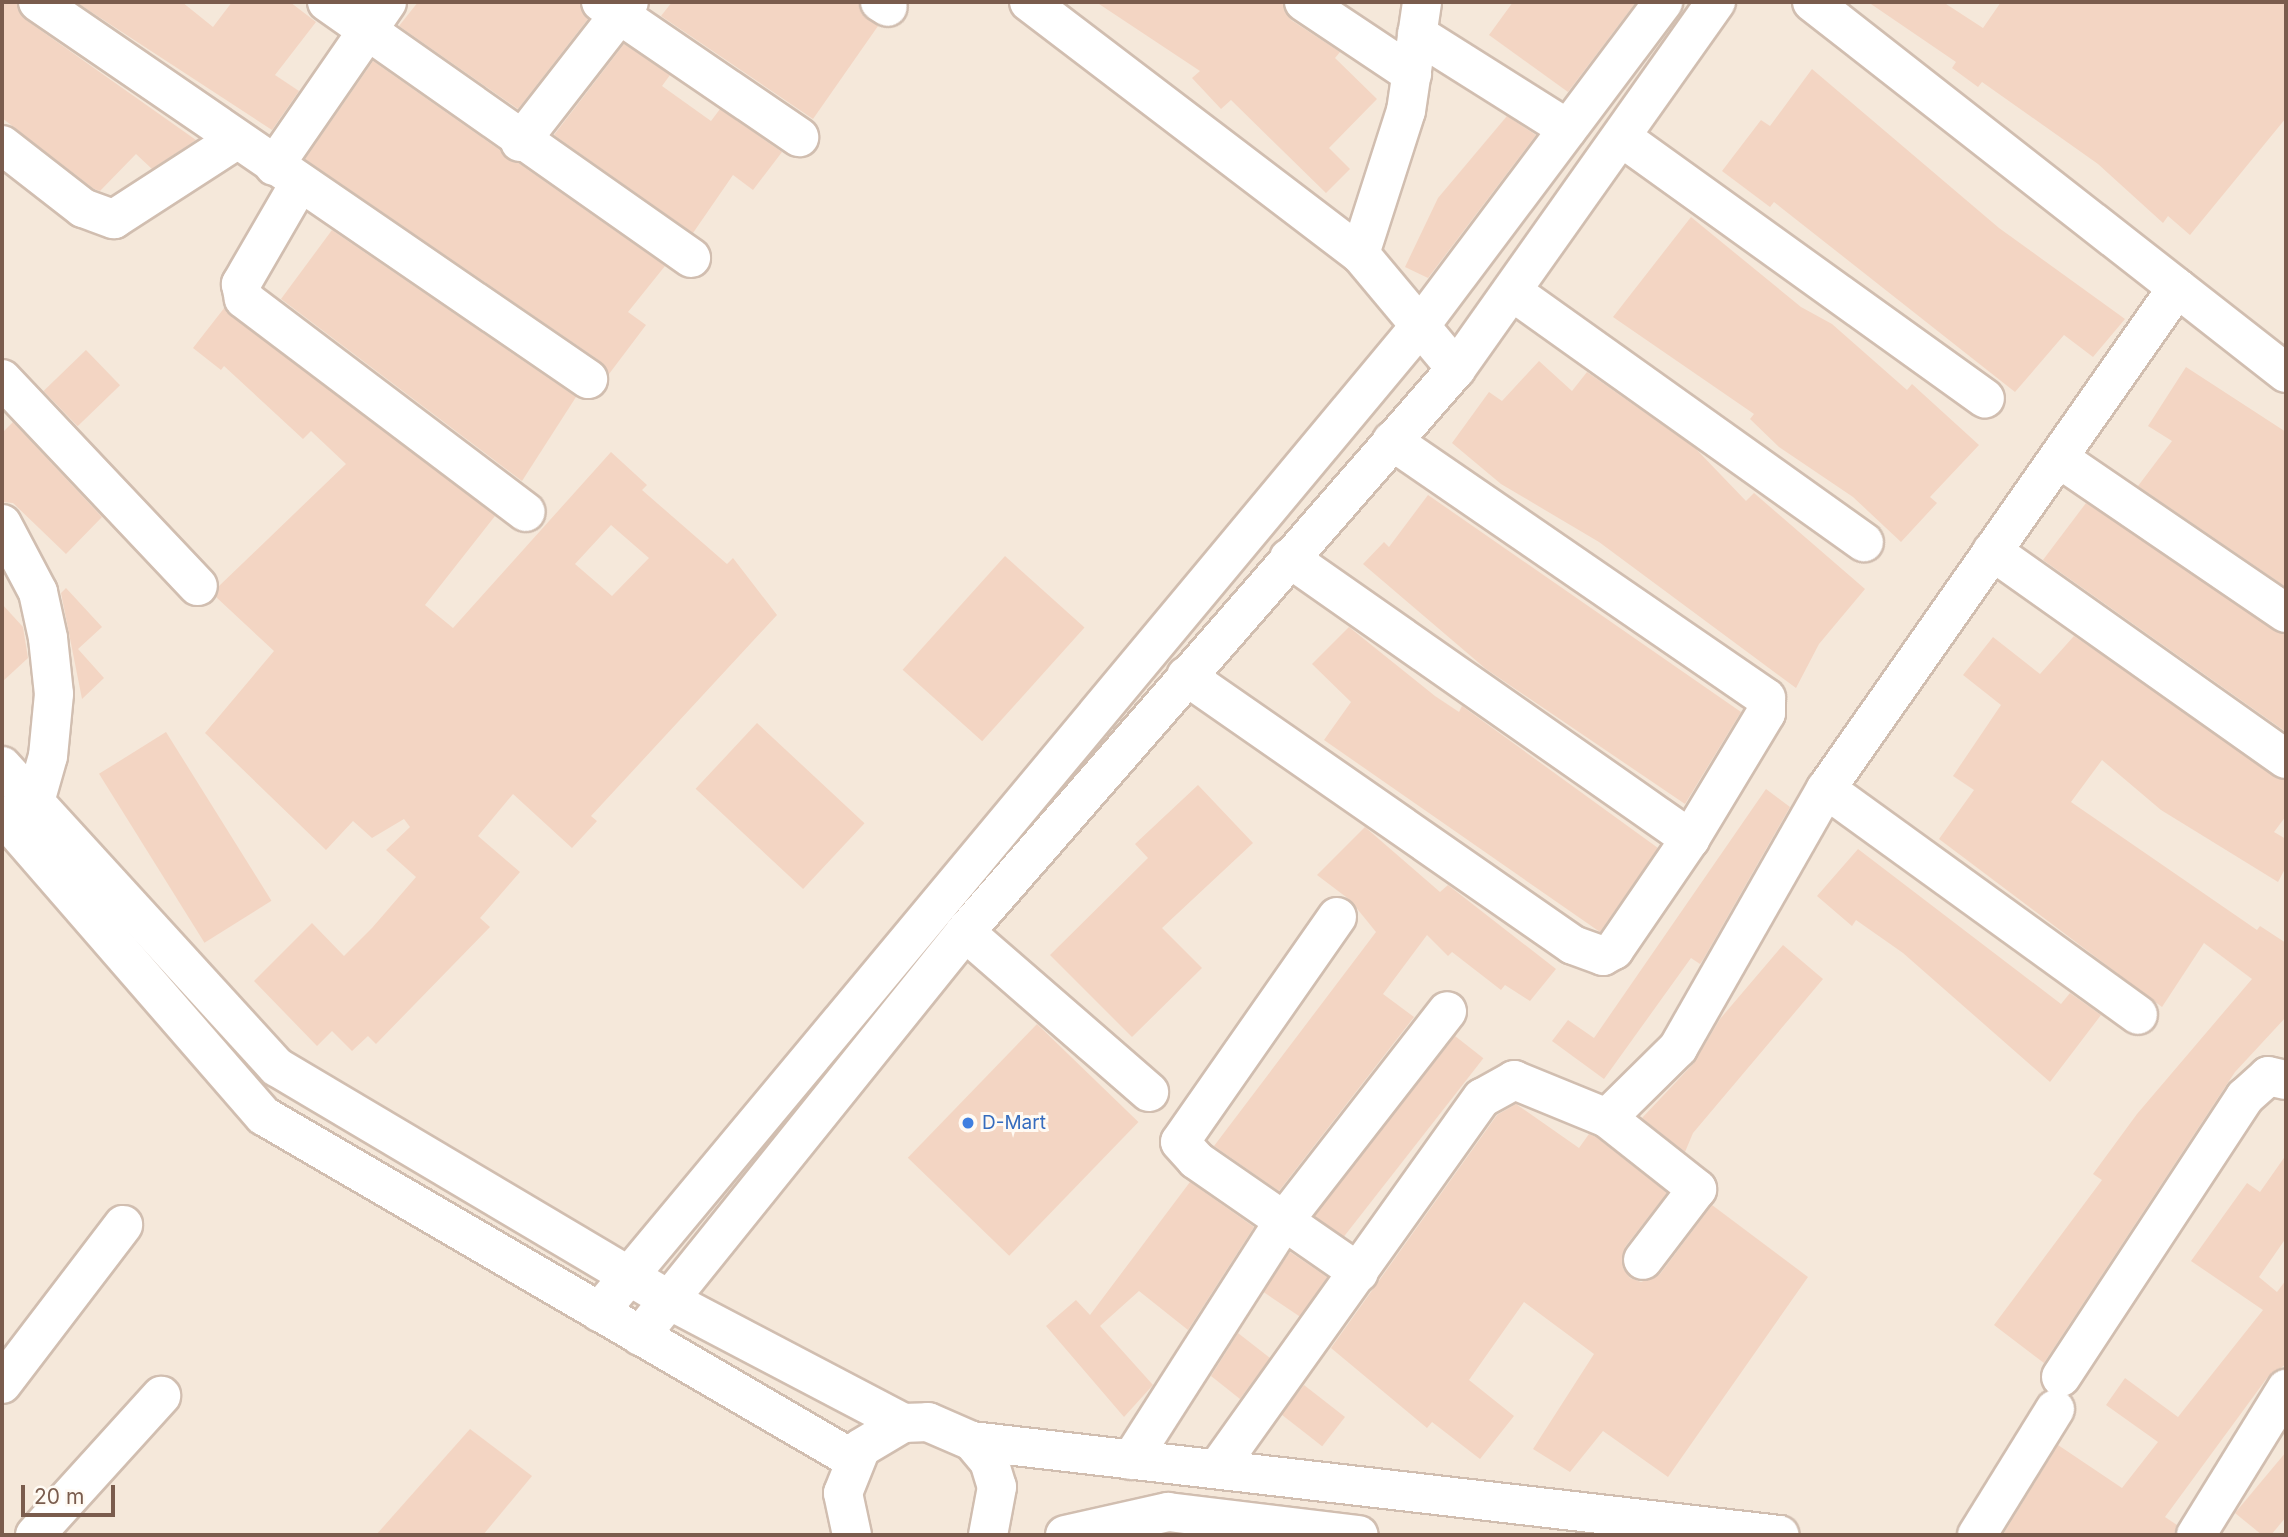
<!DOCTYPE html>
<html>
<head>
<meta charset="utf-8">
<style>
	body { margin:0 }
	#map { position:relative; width:2288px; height:1537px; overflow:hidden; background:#fdf6ec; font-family:Inter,sans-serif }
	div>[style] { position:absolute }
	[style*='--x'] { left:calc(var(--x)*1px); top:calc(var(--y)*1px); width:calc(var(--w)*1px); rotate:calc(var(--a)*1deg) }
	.residential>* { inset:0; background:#f5e8da; transform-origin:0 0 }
	.building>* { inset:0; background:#f3d5c3; transform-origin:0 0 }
	.roads { filter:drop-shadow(2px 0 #d1beb0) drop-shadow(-2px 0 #d1beb0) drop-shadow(0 2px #d1beb0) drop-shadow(0 -2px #d1beb0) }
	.minor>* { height:38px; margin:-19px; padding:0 19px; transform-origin:19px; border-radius:19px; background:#fff }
	.dots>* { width:19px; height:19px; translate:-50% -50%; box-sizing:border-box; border:4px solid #fffaf3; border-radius:50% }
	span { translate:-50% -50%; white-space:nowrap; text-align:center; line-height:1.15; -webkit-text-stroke:6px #fffaf3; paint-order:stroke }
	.shop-label { font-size:19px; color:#366cbe }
	.left { translate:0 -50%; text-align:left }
	.frame { position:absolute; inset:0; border:4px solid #7a5c4d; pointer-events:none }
	.scale { position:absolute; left:21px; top:1485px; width:94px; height:32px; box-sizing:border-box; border:4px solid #7a5c4d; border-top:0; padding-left:9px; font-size:21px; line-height:24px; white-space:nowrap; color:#7a5c4d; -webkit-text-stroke:5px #fffaf3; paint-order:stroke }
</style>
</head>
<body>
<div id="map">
	<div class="residential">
		<div style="left:2px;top:2px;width:2284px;height:1533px"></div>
	</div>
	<div class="building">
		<div style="clip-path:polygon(2px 2px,16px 2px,26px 20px,196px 140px,152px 169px,136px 154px,100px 191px,94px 189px,2px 118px)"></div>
		<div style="clip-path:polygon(76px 2px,182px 2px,213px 27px,232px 2px,290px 2px,316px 22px,275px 75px,299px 91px,272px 130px)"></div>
		<div style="clip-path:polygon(418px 2px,579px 2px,588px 19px,518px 109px,399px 26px)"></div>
		<div style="clip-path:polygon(672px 2px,858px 2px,878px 26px,813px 119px,661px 16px)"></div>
		<div style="clip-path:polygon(1096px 2px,1282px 2px,1291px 20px,1340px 52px,1335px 58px,1377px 99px,1329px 148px,1350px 169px,1326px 193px,1231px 100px,1221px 109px,1192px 78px,1200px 71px)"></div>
		<div style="clip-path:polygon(1513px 2px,1636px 2px,1568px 92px,1489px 35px)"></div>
		<div style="clip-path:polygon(1868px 2px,1943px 2px,1983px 28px,2001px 2px,2286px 2px,2286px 118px,2190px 235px,2168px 216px,2163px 223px,2098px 164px,1982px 82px,1978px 87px,1952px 68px,1956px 62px)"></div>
		<div style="clip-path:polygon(624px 44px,670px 75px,662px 86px,711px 121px,720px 109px,782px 152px,753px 190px,733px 175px,693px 233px,554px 135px)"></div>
		<div style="clip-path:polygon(373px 61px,665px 266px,628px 312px,646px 325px,609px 374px,600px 361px,305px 159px)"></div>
		<div style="clip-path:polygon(1812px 69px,1999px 228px,2125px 319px,2093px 357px,2064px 335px,2015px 392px,1774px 202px,1770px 207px,1722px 171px,1761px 120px,1770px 126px)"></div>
		<div style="clip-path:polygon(1507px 116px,1536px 135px,1428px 278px,1405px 267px,1438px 198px)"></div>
		<div style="clip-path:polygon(1691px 217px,1801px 307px,1832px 324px,1907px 390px,1912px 384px,1979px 445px,1930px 497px,1937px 503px,1901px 542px,1853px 497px,1779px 447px,1750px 419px,1754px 414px,1613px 317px)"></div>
		<div style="clip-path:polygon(332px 230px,576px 397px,522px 481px,281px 299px)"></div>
		<div style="clip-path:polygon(evenodd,225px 307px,495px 516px,425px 605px,453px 628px,611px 452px,647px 485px,642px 490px,727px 564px,733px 558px,777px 615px,591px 816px,597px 821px,572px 848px,513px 794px,478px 836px,520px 872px,480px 918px,490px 927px,376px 1044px,368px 1036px,352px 1051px,332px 1031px,317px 1046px,254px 981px,312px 923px,344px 956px,372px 928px,416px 877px,386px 850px,410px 827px,404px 819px,372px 838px,353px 821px,326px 850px,205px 733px,274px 651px,216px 597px,219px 586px,346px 464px,311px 431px,303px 439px,224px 366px,221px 370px,193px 348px,225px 307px,611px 525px,649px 558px,612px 596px,575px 564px,611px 525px)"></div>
		<div style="left:86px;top:350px;width:49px;height:59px;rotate:46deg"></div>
		<div style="clip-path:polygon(1539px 361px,1572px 391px,1587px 372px,1695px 448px,1746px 501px,1754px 493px,1865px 589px,1819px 644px,1796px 688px,1599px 542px,1501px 484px,1452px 443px,1489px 392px,1502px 401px)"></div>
		<div style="clip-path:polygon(2186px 367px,2286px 432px,2286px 587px,2138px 486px,2172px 441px,2148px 426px)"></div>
		<div style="clip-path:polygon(13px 422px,102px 517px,66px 554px,13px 503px,2px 502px,2px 433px)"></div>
		<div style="clip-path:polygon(1428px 495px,1741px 712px,1685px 804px,1486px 669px,1363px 564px,1384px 542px,1389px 547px)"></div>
		<div style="clip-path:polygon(2086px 503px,2286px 635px,2286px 732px,2043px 560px)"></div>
		<div style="left:1005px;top:556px;width:107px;height:153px;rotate:42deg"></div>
		<div style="clip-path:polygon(66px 588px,102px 627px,78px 649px,104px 678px,82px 699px,61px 593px)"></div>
		<div style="clip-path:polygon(2px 604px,23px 627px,28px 658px,2px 682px)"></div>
		<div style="clip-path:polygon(1349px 627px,1435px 696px,1459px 712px,1462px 706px,1658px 848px,1600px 932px,1324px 740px,1351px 702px,1312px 664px)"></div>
		<div style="clip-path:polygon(2074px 636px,2286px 780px,2286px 816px,2274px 832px,2286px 839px,2286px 867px,2278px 882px,2161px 810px,2102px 760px,2071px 802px,2257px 930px,2260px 926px,2286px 943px,2286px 1017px,2235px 1072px,2044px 1363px,1994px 1325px,2102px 1180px,2093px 1174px,2137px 1114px,2252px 979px,2204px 943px,2162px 1007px,1939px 839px,1974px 790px,1953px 776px,2001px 705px,1963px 675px,1993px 637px,2040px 674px)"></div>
		<div style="left:757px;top:723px;width:147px;height:90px;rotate:43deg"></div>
		<div style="left:166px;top:732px;width:199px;height:79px;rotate:58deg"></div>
		<div style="clip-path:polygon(1198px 785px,1253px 843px,1162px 928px,1202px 968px,1132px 1037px,1050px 955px,1148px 858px,1135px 844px)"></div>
		<div style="clip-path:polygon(1766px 789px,1790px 807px,1704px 958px,1700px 964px,1691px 958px,1604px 1079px,1552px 1041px,1568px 1020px,1594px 1038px)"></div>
		<div style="clip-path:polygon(1365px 827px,1440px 892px,1448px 885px,1556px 969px,1530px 1001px,1505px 985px,1501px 990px,1452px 952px,1448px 956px,1427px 935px,1383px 994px,1414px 1017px,1279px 1191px,1214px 1146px,1376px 932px,1350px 900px,1317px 875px)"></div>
		<div style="clip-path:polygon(1858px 849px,2061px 1004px,2070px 993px,2101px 1015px,2050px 1082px,1903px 953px,1856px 920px,1852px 926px,1817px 896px)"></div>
		<div style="clip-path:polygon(1783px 945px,1823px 979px,1693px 1133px,1685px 1152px,1642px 1118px,1694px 1063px,1720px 1019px)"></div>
		<div style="left:1037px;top:1024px;width:141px;height:186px;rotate:44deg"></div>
		<div style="left:1455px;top:1036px;width:36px;height:228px;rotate:38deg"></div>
		<div style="clip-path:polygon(1516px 1104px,1579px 1148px,1589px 1134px,1596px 1137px,1667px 1193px,1625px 1247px,1623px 1268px,1630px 1278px,1641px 1282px,1660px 1274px,1712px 1205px,1808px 1277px,1668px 1477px,1603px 1431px,1570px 1472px,1533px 1449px,1594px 1354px,1524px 1302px,1469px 1380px,1514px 1416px,1480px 1459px,1432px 1422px,1427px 1428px,1331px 1348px,1497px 1115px)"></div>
		<div style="clip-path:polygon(2286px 1155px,2286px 1238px,2259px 1277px,2277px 1292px,2286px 1280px,2286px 1364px,2267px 1378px,2165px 1517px,2177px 1525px,2174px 1535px,2004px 1533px,2058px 1445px,2122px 1488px,2158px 1442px,2106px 1405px,2125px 1378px,2178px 1417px,2263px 1310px,2191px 1261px,2247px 1183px,2260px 1192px)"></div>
		<div style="clip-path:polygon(1190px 1182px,1254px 1227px,1188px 1330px,1139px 1291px,1100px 1326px,1153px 1385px,1124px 1417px,1046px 1326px,1076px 1300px,1090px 1315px)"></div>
		<div style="left:1290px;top:1252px;width:45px;height:48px;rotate:34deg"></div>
		<div style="clip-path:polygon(1238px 1333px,1270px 1358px,1240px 1399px,1211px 1376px)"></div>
		<div style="left:1304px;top:1385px;width:52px;height:37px;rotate:38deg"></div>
		<div style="clip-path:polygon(470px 1429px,532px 1476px,483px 1535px,376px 1535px)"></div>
		<div style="clip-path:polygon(2286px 1452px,2286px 1517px,2271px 1535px,2262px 1535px,2235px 1513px)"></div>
	</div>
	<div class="roads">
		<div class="minor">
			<div style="--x:38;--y:2;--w:667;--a:34.43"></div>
			<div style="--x:327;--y:2;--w:445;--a:35.1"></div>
			<div style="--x:601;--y:2;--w:240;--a:34.3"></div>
			<div style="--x:880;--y:2;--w:9;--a:32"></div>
			<div style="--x:1029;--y:2;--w:416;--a:37.3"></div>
			<div style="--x:1360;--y:254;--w:150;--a:50.1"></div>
			<div style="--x:1304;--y:2;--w:130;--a:33.7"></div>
			<div style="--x:1812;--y:2;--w:602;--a:38.05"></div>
			<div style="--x:1417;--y:34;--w:178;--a:32.2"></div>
			<div style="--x:1621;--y:137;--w:448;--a:35.7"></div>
			<div style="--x:520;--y:142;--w:177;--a:-52.1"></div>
			<div style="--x:2;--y:145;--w:103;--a:37.9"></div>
			<div style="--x:83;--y:208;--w:33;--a:20"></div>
			<div style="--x:114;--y:219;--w:145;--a:-32.9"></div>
			<div style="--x:274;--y:166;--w:199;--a:-55.4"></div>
			<div style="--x:299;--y:184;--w:116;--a:120.1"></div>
			<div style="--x:241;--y:284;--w:15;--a:79"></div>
			<div style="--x:244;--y:299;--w:353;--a:37.1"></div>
			<div style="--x:1360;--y:254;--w:150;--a:-72.2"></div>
			<div style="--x:1406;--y:111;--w:110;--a:-81.6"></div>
			<div style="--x:1513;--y:292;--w:431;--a:35.5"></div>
			<div style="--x:2;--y:379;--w:285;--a:46.6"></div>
			<div style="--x:2060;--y:459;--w:273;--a:34.3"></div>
			<div style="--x:2;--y:524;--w:77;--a:62.1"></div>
			<div style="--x:38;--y:592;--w:47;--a:77.7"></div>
			<div style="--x:48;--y:638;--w:56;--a:83.9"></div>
			<div style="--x:54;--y:694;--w:62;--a:95.5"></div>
			<div style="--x:48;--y:756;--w:48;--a:105.8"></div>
			<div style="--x:1992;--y:551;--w:360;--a:35.3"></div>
			<div style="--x:1289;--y:558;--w:490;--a:35"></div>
			<div style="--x:1186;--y:676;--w:471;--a:34.8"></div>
			<div style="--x:1573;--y:945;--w:32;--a:20"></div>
			<div style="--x:1603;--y:956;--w:13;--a:-29"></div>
			<div style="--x:1614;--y:950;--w:135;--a:-55.6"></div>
			<div style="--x:1690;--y:839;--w:147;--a:-58.9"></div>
			<div style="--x:1766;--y:713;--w:15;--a:-90"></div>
			<div style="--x:1766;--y:698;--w:454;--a:-145.5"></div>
			<div style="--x:2;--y:766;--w:408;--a:47.6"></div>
			<div style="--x:277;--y:1067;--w:454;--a:30.7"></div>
			<div style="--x:667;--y:1299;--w:267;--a:27.7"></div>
			<div style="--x:1826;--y:789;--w:385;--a:35.9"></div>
			<div style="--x:2;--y:815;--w:399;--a:49"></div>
			<div style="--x:264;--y:1116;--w:683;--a:30.24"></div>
			<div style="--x:1337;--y:917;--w:274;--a:124.9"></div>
			<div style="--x:1180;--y:1142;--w:24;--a:48"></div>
			<div style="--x:1196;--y:1160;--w:198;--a:34.7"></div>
			<div style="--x:965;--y:932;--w:244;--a:41"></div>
			<div style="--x:1607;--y:1118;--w:115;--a:38.3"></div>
			<div style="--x:1697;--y:1189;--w:89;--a:127.3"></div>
			<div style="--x:599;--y:1312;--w:1283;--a:-50.22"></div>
			<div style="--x:1420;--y:326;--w:405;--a:-53.1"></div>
			<div style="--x:640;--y:1336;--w:518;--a:-51.18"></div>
			<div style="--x:965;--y:932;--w:747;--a:-48.91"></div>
			<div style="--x:1456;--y:369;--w:450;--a:-54.7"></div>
			<div style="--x:2061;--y:1377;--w:335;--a:-56.7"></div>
			<div style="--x:2245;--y:1097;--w:31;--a:-42"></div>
			<div style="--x:2268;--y:1076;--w:18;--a:13"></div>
			<div style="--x:2;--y:1384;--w:200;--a:-52.7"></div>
			<div style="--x:972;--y:1441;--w:813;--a:6.64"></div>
			<div style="--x:1131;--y:1460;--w:282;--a:-57.4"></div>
			<div style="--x:1283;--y:1222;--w:267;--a:-52.1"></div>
			<div style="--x:1217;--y:1469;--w:456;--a:-54.5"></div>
			<div style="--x:1482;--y:1098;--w:37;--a:-29"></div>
			<div style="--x:1514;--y:1080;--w:100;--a:22.2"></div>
			<div style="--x:1607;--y:1118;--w:100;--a:-44.6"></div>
			<div style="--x:1678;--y:1048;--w:298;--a:-60.3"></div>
			<div style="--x:1826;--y:789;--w:612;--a:-54.98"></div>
			<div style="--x:35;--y:1535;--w:188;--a:-47.8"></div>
			<div style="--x:852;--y:1535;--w:43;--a:-102.1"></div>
			<div style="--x:843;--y:1493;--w:48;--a:-68.2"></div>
			<div style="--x:861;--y:1448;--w:49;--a:-30.8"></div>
			<div style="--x:903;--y:1423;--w:25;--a:-2"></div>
			<div style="--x:928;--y:1422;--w:48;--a:23.4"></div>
			<div style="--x:972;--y:1441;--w:26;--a:50"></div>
			<div style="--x:989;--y:1461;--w:27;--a:73"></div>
			<div style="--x:997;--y:1487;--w:49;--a:100.6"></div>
			<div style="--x:1065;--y:1535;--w:106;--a:-12.6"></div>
			<div style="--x:1168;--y:1512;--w:192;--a:6.9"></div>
			<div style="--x:1977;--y:1535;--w:148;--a:-58.2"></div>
			<div style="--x:2196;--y:1535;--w:172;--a:-58.3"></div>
		</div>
	</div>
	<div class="dots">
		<div style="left:968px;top:1123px;background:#3f7fe0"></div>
	</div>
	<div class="shop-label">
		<span class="left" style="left:982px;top:1123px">D-Mart</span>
	</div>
	<div class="frame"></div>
	<div class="scale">20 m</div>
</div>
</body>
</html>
